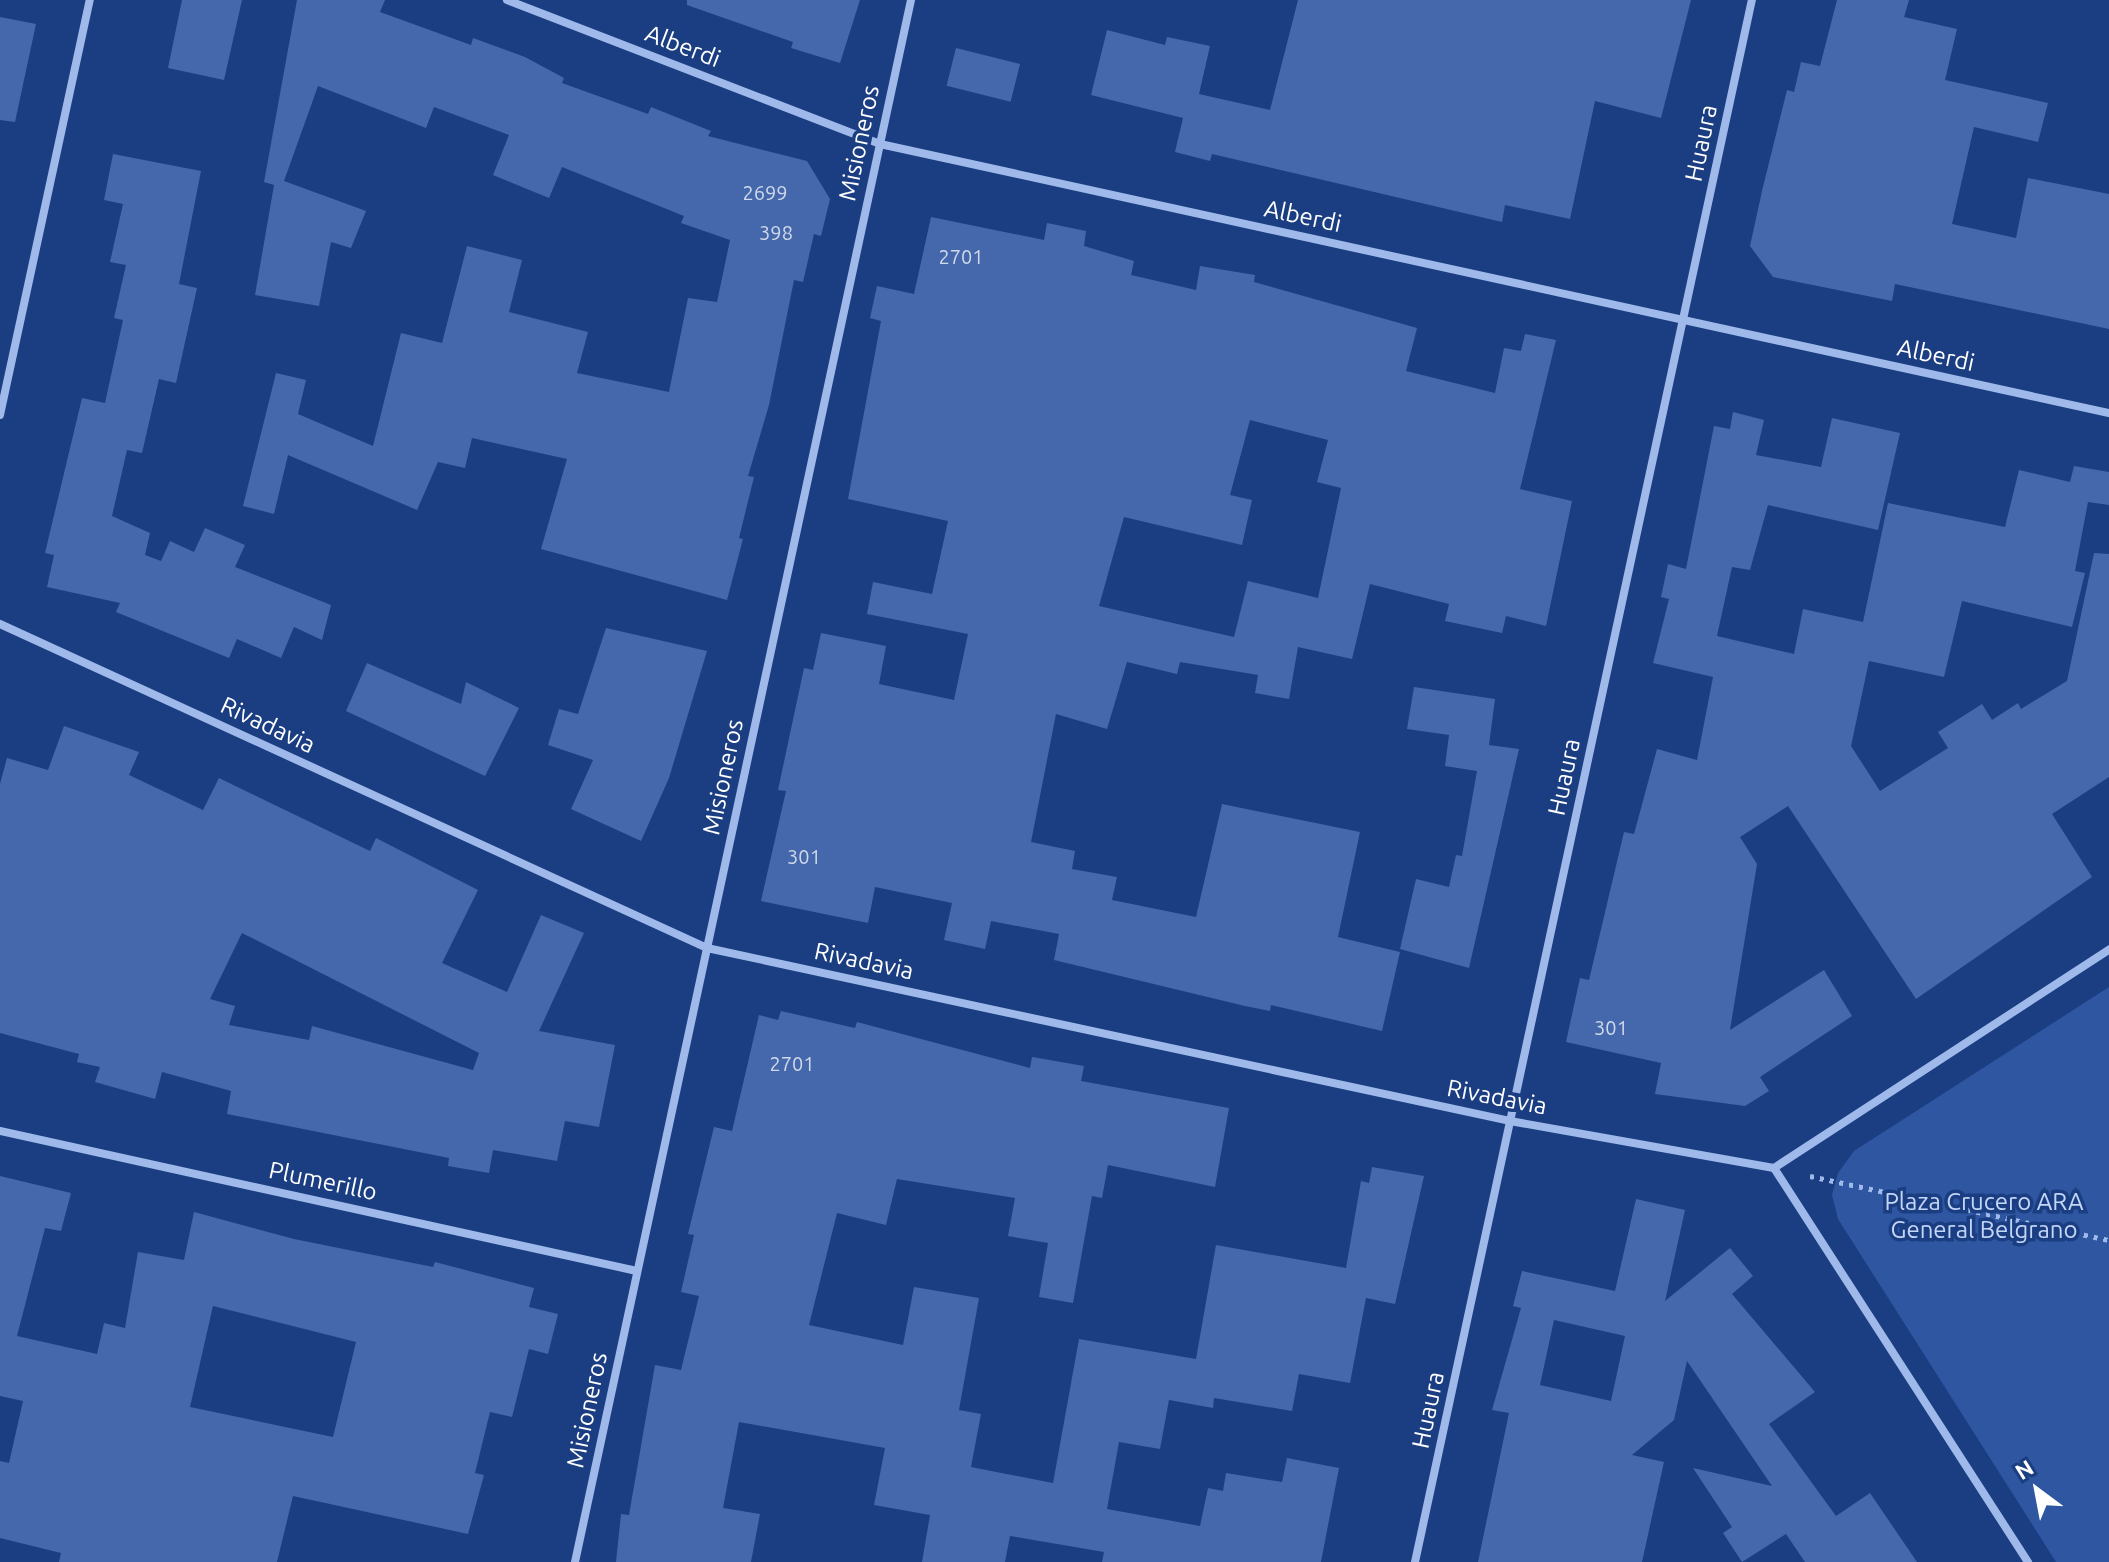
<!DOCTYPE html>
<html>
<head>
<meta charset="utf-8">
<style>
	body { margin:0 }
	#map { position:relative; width:2109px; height:1562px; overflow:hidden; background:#1b3e82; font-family:Ubuntu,sans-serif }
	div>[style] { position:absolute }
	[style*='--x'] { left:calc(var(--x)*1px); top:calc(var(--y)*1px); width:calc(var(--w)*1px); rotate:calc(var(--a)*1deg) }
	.green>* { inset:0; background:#2e56a1 }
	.building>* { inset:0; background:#4468ab; transform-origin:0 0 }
	.path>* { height:5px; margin-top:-2.5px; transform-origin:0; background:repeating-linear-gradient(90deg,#9fbaea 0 4px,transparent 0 10px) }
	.minor>* { height:8px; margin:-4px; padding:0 4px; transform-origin:4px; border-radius:4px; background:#9fbaea }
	span { translate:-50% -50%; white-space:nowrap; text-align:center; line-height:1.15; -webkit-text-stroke:7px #1b3e82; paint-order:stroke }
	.number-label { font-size:20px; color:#d0d9ea }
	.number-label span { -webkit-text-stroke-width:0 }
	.street-label { font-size:24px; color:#fff }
	.park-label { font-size:24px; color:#c4d6f8 }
	.north { position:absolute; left:1997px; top:1450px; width:80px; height:80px; -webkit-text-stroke:6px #1b3e82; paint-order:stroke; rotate:328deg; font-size:22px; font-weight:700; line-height:32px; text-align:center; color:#fff }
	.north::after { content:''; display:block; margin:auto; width:28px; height:36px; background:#fff; clip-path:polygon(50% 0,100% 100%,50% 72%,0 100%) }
</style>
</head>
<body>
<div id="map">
	<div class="green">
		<div style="clip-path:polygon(2109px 987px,2109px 1562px,2056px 1562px,1838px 1219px,1832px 1195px,1838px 1173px,1854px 1151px)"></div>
	</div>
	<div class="building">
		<div style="clip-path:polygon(182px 0,242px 0,224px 80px,168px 68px)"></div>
		<div style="clip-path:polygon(297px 0,385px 0,380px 12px,471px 45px,473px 38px,525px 57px,564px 78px,562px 83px,648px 114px,651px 107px,711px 131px,708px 136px,807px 161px,830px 199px,821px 236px,814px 234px,803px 282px,794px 280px,769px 405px,748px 476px,754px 477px,739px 538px,743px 539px,727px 600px,541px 549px,567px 459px,472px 438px,465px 468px,438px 462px,417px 510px,288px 455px,274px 514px,243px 506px,276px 373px,306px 380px,298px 414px,373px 446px,401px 333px,442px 343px,467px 246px,522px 260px,509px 312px,588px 332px,577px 373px,669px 392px,688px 298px,717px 302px,730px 240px,681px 223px,684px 216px,562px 167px,549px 198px,493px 175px,509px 135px,434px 107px,426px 128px,318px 86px,284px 181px,366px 211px,351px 248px,331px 242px,319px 306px,255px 295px,274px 185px,264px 182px)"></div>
		<div style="clip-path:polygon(687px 0,860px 0,840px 63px,791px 48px,793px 42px,687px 5px)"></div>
		<div style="clip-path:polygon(1298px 0,1691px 0,1661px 118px,1595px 101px,1570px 219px,1505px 205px,1502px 222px,1212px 154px,1210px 161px,1175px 152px,1183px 118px,1091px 95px,1107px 30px,1165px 45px,1167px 37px,1210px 46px,1199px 94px,1270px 110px)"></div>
		<div style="clip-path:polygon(1837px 0,1909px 0,1904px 17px,1957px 29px,1945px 80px,2048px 103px,2038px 142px,1974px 127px,1952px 224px,2016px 238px,2028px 178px,2109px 194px,2109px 329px,1895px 284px,1892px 301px,1773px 277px,1750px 246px,1762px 191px,1787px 90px,1794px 92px,1801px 62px,1820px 66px)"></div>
		<div style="clip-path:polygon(0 17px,36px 24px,15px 122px,0 120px)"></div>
		<div style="left:956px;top:48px;width:66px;height:39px;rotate:14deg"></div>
		<div style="clip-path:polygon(113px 154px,201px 171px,179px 284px,197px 288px,176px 383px,159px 379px,142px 453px,127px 450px,112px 516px,150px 533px,145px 555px,161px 561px,170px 541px,194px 552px,205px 528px,245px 545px,235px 567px,331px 605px,322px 640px,294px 627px,281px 658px,237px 639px,229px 658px,116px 612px,120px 603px,47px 587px,54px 555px,45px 553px,82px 398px,105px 403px,123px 320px,114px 318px,126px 265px,110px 262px,123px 204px,104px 200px)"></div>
		<div style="clip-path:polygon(evenodd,931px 217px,1044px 240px,1047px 223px,1086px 231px,1084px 246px,1134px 261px,1131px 275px,1196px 290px,1200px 266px,1255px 275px,1254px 282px,1417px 328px,1406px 371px,1495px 393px,1504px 348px,1521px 351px,1525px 334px,1556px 340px,1520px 489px,1572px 501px,1546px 626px,1506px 616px,1502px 633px,1445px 621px,1449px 604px,1370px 584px,1352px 659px,1298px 647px,1289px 699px,1255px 693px,1258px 675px,1180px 662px,1177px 674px,1127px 662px,1107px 729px,1056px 714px,1031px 842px,1075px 851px,1072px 869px,1117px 877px,1112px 900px,1196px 917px,1222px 804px,1360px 832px,1338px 937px,1400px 952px,1382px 1031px,1271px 1005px,1270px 1011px,1245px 1006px,1054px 960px,1059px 934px,991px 921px,985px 949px,944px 940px,952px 903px,875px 887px,868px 923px,761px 901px,786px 791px,778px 790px,804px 668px,813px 670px,821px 633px,886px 646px,879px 684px,954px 700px,968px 634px,867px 614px,873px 582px,932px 594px,948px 521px,848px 499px,881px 321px,870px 318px,877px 286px,914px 294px,931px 217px,1250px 420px,1328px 440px,1317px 482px,1341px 488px,1318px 598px,1248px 581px,1234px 637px,1099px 606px,1124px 517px,1242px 545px,1252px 500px,1230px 495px,1250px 420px)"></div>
		<div style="clip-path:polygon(1733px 412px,1764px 420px,1756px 455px,1821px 467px,1832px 418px,1900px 433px,1878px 530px,1768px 505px,1750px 570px,1732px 567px,1717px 636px,1794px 654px,1803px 609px,1863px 622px,1888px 503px,2005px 527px,2019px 470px,2070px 482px,2074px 466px,2109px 472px,2109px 505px,2088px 502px,2075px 571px,2085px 573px,2072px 627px,1962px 601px,1944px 677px,1869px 661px,1851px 746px,1880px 791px,1948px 748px,1938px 732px,1982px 704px,1992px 720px,2018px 703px,2021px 709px,2067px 681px,2094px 553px,2109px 554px,2109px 777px,2052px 814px,2092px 877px,1916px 999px,1788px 806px,1740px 837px,1757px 864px,1730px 1030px,1824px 970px,1852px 1016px,1760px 1077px,1769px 1091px,1745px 1106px,1655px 1094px,1661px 1063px,1566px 1042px,1580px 978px,1589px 980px,1624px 832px,1634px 834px,1657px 749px,1697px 760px,1713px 677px,1653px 663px,1669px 599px,1661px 597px,1668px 564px,1686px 569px,1714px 426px,1730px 429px)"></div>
		<div style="clip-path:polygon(606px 628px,707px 651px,669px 778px,641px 841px,571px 809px,593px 760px,548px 745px,559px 709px,578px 714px)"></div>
		<div style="clip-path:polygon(367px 663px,461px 704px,466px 682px,519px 708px,485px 776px,346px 711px)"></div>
		<div style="clip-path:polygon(1414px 687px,1495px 699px,1489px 745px,1519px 749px,1469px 968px,1400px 949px,1416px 879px,1449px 887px,1456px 855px,1462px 856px,1477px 771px,1445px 766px,1449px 735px,1407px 729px)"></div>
		<div style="clip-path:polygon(evenodd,64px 726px,139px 752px,129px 775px,203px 810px,219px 778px,370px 851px,376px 838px,478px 890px,442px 963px,507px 992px,541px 915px,584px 933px,539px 1031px,615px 1045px,599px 1127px,565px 1121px,557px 1161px,493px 1150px,489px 1173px,448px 1166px,449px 1158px,227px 1114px,231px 1091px,162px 1072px,155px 1099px,95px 1082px,100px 1067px,77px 1062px,79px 1054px,0 1033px,0 784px,7px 758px,48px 770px,64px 726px,242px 933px,479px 1053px,473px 1070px,312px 1026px,309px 1040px,229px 1025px,235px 1006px,210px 999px,242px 933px)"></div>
		<div style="clip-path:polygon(781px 1011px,855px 1028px,857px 1022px,1030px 1068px,1032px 1057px,1084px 1066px,1081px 1081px,1229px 1108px,1215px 1187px,1108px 1165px,1102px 1198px,1092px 1196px,1073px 1303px,1039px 1297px,1048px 1243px,1008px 1236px,1015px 1198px,897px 1179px,886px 1225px,837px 1213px,809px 1325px,903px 1345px,914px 1287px,979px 1298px,959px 1410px,981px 1414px,971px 1467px,1053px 1483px,1079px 1339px,1196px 1359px,1216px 1245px,1346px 1268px,1361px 1181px,1369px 1183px,1372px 1167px,1424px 1176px,1395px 1304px,1366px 1298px,1350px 1383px,1299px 1374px,1292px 1411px,1214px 1398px,1213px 1408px,1169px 1400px,1160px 1449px,1119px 1442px,1107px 1509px,1200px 1526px,1208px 1488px,1223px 1491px,1226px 1473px,1282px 1482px,1287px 1458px,1339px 1468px,1321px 1562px,1102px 1562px,1104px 1552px,1010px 1536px,1005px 1562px,922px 1562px,930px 1515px,874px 1505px,885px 1448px,739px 1422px,723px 1508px,760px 1514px,751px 1562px,616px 1562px,621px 1514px,629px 1515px,655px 1365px,681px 1370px,699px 1296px,681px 1292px,694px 1235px,688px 1234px,714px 1127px,732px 1131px,759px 1015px,778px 1020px)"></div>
		<div style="clip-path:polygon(evenodd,0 1176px,71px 1193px,61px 1231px,45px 1228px,17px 1336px,97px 1354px,104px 1323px,125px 1328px,138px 1252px,184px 1260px,194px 1212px,294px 1239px,433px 1267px,435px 1262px,534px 1288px,529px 1307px,558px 1314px,548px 1354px,529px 1349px,512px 1417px,490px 1412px,475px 1473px,484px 1475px,468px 1534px,293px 1496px,277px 1562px,59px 1562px,61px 1553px,0 1538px,0 1461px,9px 1463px,23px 1401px,0 1396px,0 1176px,213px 1306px,356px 1342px,333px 1437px,190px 1407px,213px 1306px)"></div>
		<div style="clip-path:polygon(evenodd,1636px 1199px,1685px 1210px,1665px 1301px,1730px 1248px,1753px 1276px,1732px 1294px,1815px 1392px,1769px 1424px,1836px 1516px,1870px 1493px,1917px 1562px,1805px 1562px,1786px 1534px,1742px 1562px,1723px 1533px,1732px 1527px,1693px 1468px,1772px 1486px,1687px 1361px,1674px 1420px,1632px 1455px,1664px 1462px,1642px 1562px,1478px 1562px,1509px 1413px,1492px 1410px,1521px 1308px,1513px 1306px,1522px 1271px,1615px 1291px,1636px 1199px,1554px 1320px,1625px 1336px,1611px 1401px,1540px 1385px,1554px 1320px)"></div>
	</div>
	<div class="path">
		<div style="--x:1810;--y:1176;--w:306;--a:12.1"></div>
	</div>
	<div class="minor">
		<div style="--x:507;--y:0;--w:400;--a:21.1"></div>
		<div style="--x:880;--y:144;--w:1258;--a:12.35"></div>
		<div style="--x:0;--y:415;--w:425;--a:-77.8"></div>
		<div style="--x:0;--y:624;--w:778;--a:24.62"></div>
		<div style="--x:707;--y:948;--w:821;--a:12.16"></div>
		<div style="--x:1510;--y:1121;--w:268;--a:10.1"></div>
		<div style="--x:1774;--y:1168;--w:400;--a:-33.1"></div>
		<div style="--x:0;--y:1131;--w:652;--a:12.4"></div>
		<div style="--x:1774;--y:1168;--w:469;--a:57.2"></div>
		<div style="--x:575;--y:1562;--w:1598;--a:-77.86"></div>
		<div style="--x:1415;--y:1562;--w:1598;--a:-77.83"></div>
	</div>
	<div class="number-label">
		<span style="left:765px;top:192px">2699</span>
		<span style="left:776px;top:232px">398</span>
		<span style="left:961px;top:256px">2701</span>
		<span style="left:804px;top:856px">301</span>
		<span style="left:1611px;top:1027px">301</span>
		<span style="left:792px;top:1063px">2701</span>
	</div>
	<div class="street-label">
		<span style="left:683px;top:46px;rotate:21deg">Alberdi</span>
		<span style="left:859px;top:143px;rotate:-78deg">Misioneros</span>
		<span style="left:1701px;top:143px;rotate:-78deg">Huaura</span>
		<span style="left:1303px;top:216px;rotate:12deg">Alberdi</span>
		<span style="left:1936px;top:355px;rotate:12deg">Alberdi</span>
		<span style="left:268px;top:725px;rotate:25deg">Rivadavia</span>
		<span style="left:723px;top:777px;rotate:-78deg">Misioneros</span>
		<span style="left:1564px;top:777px;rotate:-78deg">Huaura</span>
		<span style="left:864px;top:961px;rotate:12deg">Rivadavia</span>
		<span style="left:1497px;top:1097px;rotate:11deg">Rivadavia</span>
		<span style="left:323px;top:1181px;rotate:12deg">Plumerillo</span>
		<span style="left:587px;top:1410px;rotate:-78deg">Misioneros</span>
		<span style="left:1428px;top:1410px;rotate:-78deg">Huaura</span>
	</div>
	<div class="park-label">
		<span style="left:1984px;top:1216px">Plaza Crucero ARA<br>General Belgrano</span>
	</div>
	<div class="north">N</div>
</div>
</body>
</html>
